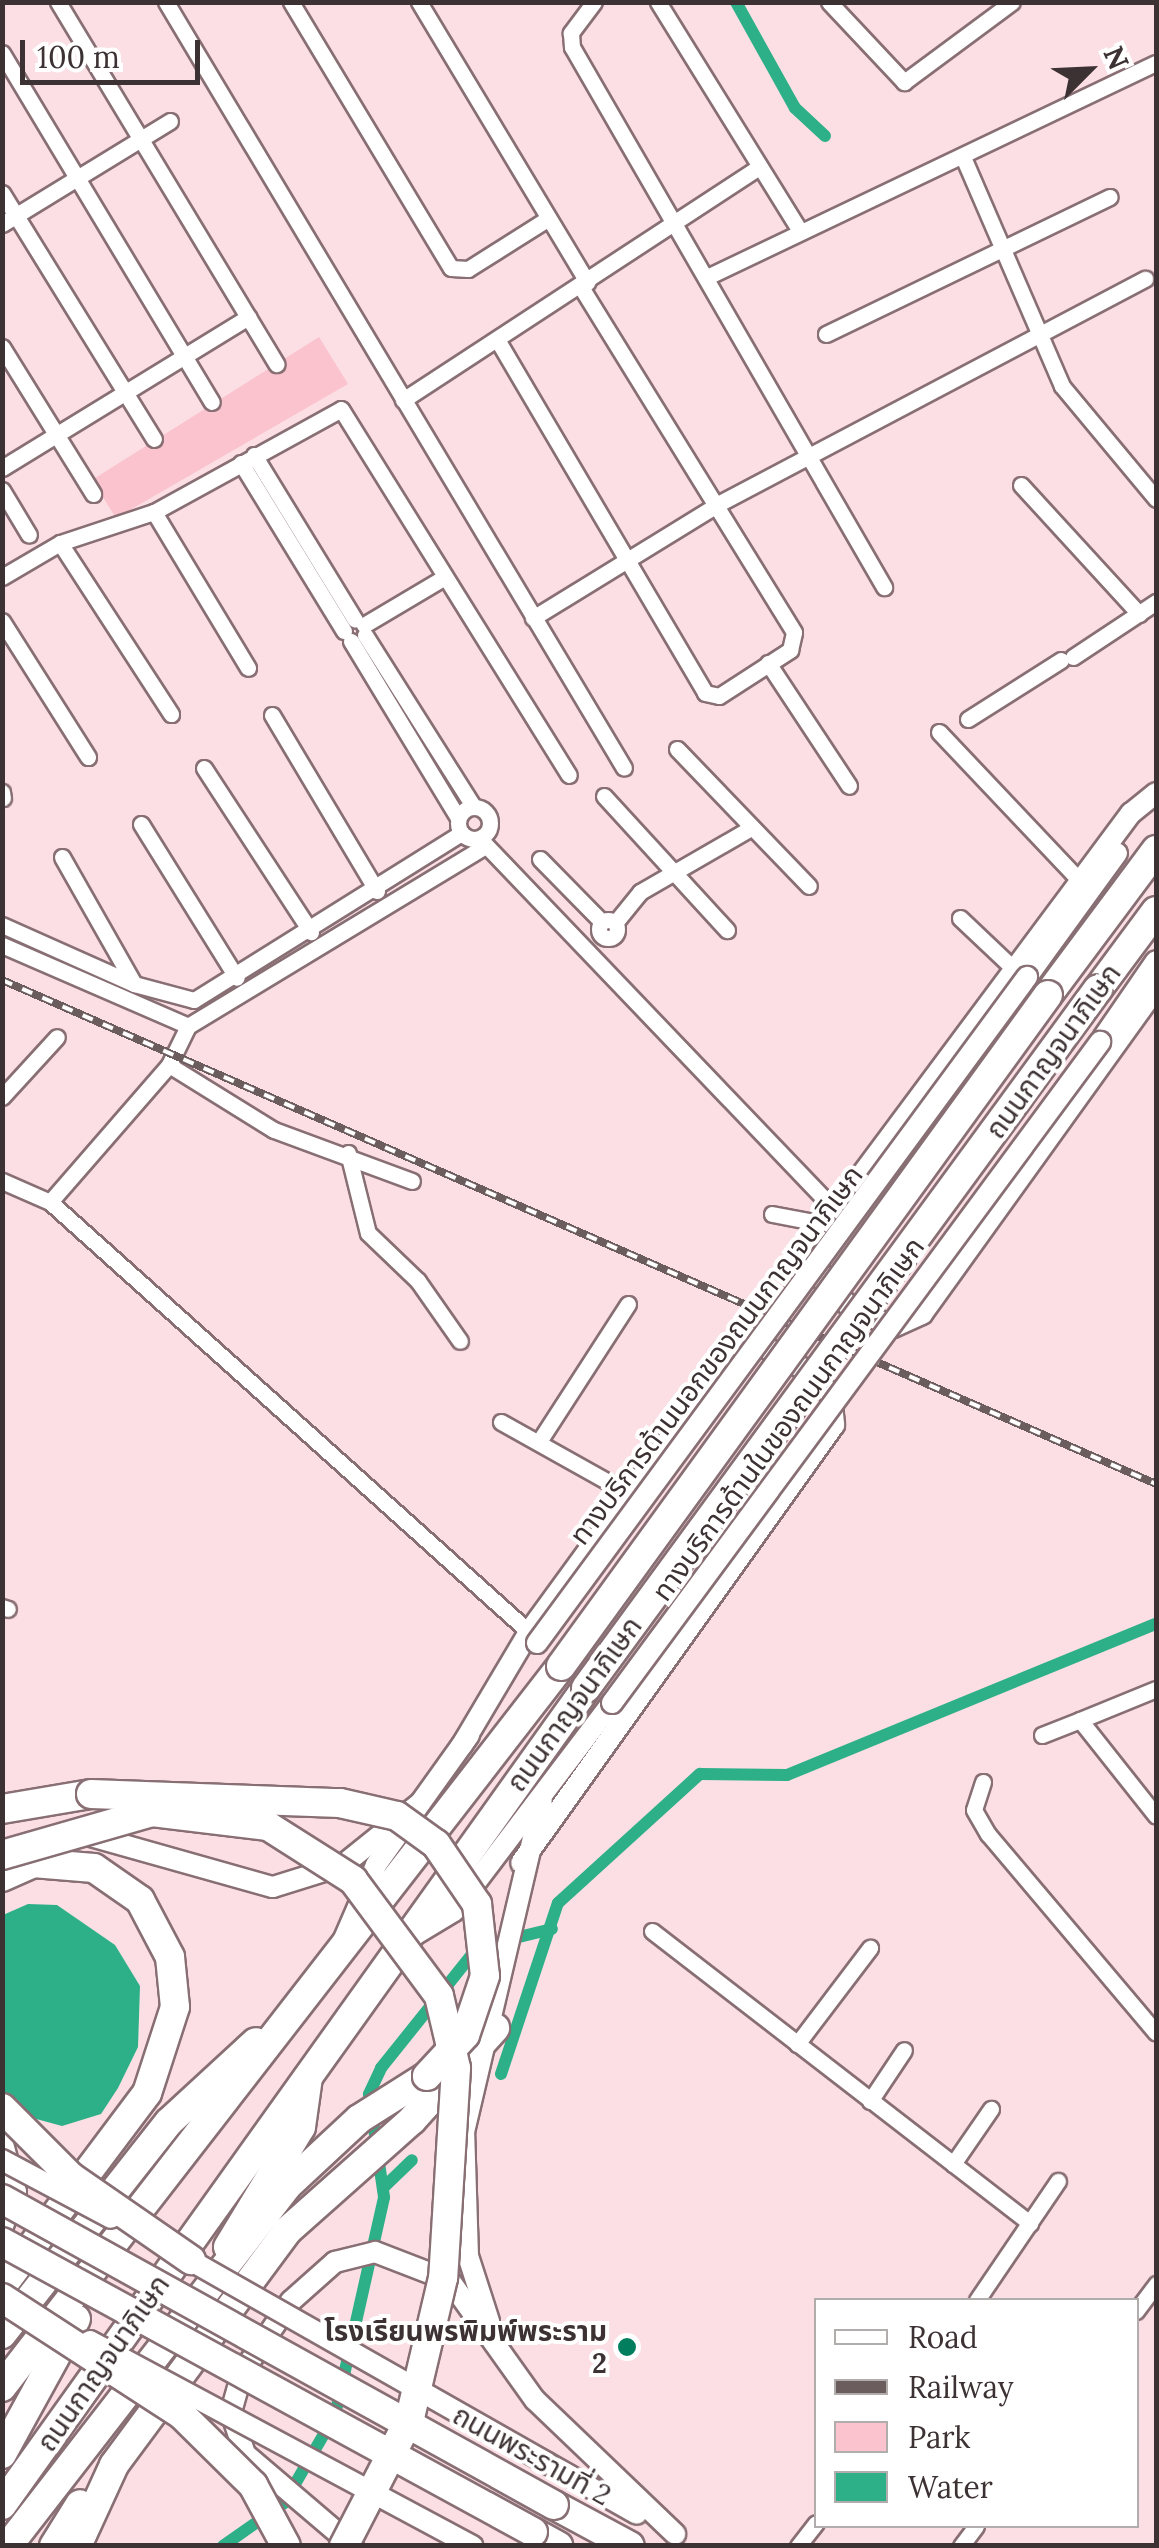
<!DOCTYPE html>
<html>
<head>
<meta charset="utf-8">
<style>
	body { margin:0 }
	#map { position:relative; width:1159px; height:2548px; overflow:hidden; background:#fbdfe4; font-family:Lora,"Noto Sans Thai",serif }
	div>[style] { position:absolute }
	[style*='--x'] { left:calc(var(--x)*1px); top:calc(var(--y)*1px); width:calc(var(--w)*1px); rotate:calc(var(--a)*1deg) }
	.green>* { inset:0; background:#fac3ce }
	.water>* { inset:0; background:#2db087 }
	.canal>* { height:12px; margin:-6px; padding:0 6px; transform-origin:6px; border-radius:6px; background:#2db087 }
	.roads { filter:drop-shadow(2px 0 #886f74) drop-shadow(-2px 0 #886f74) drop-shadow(0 2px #886f74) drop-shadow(0 -2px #886f74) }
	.street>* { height:15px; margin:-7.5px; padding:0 7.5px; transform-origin:7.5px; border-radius:7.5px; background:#fff }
	.street>.ring { margin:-7.5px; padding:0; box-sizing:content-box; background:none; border:15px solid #fff; border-radius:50% }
	.secondary>* { height:20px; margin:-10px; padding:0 10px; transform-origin:10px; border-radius:10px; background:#fff }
	.highway>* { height:28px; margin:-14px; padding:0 14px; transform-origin:14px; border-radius:14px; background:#fff }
	.rail>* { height:8px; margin-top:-4px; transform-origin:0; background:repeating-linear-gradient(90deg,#fff 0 11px,#6b5c5e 0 22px); box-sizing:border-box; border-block:2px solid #6b5c5e }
	.bridges { filter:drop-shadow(2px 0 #886f74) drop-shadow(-2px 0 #886f74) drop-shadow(0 2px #886f74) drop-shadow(0 -2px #886f74) }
	.secondary-bridge>* { height:20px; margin:-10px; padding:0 10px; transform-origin:10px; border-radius:10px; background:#fff }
	.highway-bridge>* { height:28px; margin:-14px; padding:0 14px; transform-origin:14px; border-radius:14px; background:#fff }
	.dots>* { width:28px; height:28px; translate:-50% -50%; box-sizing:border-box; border:5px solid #fff; border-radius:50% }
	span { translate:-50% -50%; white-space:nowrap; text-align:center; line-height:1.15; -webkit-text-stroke:8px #fff; paint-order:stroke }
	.street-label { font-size:28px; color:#3c3133 }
	.poi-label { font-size:28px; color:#3c3133; font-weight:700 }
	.right { translate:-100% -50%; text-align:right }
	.frame { position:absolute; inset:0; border:5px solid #3c3133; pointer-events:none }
	.legend { position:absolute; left:814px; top:2298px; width:325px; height:230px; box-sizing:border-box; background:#fff; border:2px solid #b1adad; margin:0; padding:12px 18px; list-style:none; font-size:30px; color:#3c3133 }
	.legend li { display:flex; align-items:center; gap:20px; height:50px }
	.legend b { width:50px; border:2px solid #b1adad }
	.north { position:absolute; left:1039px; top:20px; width:100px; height:100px; -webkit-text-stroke:8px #fff; paint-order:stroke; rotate:66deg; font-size:28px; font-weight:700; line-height:40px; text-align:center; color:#3c3133 }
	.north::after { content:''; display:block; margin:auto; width:35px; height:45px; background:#3c3133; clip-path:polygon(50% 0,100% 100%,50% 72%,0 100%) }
	.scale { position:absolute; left:20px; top:40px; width:180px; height:45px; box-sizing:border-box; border:5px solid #3c3133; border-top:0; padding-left:12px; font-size:30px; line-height:35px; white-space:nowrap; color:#3c3133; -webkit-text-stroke:8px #fff; paint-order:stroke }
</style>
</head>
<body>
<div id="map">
	<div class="green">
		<div style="clip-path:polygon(319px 337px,348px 384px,116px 518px,92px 480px)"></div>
	</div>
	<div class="water">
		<div style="clip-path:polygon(28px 1904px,57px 1905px,115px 1945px,140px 1986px,138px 2047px,118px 2088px,101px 2114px,62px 2126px,29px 2117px,3px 2093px,3px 1915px)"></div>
	</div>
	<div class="canal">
		<div style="--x:736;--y:2;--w:121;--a:60.9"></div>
		<div style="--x:795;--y:108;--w:41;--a:43"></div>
		<div style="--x:501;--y:2074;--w:180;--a:-71.6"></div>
		<div style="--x:558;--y:1903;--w:192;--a:-42.3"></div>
		<div style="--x:700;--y:1774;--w:87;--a:0.7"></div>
		<div style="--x:787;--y:1775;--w:399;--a:-22.3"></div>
		<div style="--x:383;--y:2188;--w:40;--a:-44"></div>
		<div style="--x:223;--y:2546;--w:75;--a:-35.2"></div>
		<div style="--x:284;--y:2503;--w:102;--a:-59.9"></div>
		<div style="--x:335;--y:2415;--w:223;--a:-77.3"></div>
		<div style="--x:384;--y:2197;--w:104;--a:-98.3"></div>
		<div style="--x:369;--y:2094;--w:29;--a:-65"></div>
		<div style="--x:381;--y:2068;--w:155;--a:-51.3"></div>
		<div style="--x:478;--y:1947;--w:76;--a:-13.7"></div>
	</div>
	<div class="roads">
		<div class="street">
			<div style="--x:58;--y:2;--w:423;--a:58.9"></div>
			<div style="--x:166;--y:2;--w:892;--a:59.12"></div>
			<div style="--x:291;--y:2;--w:310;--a:59"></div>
			<div style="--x:451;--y:268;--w:17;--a:3"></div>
			<div style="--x:468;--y:269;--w:93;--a:-32.3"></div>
			<div style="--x:419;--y:2;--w:327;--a:59"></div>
			<div style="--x:594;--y:2;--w:39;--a:127"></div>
			<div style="--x:571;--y:33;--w:14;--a:86"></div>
			<div style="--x:572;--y:47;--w:624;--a:59.98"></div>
			<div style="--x:658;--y:2;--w:269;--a:58.2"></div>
			<div style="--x:829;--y:2;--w:110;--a:46.8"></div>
			<div style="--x:904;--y:82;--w:134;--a:-36.5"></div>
			<div style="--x:2;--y:53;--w:407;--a:59"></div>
			<div style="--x:963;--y:157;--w:249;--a:66.6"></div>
			<div style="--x:1062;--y:386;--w:147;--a:50.2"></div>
			<div style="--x:2;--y:193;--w:289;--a:58.3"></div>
			<div style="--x:2;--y:224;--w:197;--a:-31.5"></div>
			<div style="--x:707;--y:277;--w:497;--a:-25.5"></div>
			<div style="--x:826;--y:334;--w:315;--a:-25.8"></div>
			<div style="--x:498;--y:341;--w:408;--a:59.5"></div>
			<div style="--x:705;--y:693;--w:14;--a:12"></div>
			<div style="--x:719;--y:696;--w:85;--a:-32.9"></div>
			<div style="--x:790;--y:650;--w:18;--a:-77"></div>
			<div style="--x:794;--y:632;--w:407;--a:-121.7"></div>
			<div style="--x:2;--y:347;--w:173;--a:58.2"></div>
			<div style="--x:403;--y:400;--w:423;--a:-33.2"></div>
			<div style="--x:254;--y:455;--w:193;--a:58.5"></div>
			<div style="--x:241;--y:463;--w:197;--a:58.5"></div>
			<div style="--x:2;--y:468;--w:289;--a:-31.5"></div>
			<div style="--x:1021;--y:485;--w:175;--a:47.5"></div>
			<div style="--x:2;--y:490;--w:52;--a:59"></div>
			<div style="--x:154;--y:512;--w:182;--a:58.9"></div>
			<div style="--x:60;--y:543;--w:204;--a:57"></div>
			<div style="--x:2;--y:577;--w:67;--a:-30.4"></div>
			<div style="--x:60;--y:543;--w:99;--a:-18.3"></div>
			<div style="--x:154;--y:512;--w:213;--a:-28.8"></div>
			<div style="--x:341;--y:409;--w:431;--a:58.1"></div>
			<div style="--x:533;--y:618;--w:217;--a:-31.6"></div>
			<div style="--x:718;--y:504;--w:483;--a:-27.8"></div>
			<div style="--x:2;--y:621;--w:161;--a:57.7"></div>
			<div style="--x:364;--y:625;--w:94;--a:-30.7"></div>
			<div style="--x:365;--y:635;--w:202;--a:57.7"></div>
			<div style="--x:351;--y:641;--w:207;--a:58.8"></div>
			<div style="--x:1073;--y:657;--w:100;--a:-33.5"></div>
			<div style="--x:768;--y:663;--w:147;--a:56.6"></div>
			<div style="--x:272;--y:715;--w:205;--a:59.2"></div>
			<div style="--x:968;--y:719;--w:110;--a:-32.4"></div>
			<div style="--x:939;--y:732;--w:204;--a:46.6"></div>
			<div style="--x:677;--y:749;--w:190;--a:46.1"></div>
			<div style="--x:204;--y:768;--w:196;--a:56.9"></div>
			<div style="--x:2;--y:792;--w:6;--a:81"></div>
			<div style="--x:604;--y:796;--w:182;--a:47.5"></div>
			<div class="ring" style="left:458px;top:807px;width:17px;height:17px"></div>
			<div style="--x:141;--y:824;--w:181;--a:58.1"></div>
			<div style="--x:481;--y:840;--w:512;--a:46.27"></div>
			<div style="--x:62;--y:857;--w:146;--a:60.4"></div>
			<div style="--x:540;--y:859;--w:88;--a:45.5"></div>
			<div style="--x:960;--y:918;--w:74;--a:43.4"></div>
			<div class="ring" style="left:599px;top:920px;width:3px;height:3px"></div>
			<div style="--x:615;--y:923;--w:40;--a:-51"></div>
			<div style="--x:640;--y:892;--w:128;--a:-30"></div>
			<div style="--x:2;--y:925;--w:145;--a:24.1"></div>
			<div style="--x:134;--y:984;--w:62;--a:14.9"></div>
			<div style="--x:194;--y:1000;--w:315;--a:-32"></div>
			<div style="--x:2;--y:945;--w:203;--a:23.5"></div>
			<div style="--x:188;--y:1026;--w:345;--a:-31.2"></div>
			<div style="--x:188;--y:1026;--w:43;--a:116"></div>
			<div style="--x:169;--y:1065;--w:181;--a:131"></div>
			<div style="--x:50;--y:1202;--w:644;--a:41.91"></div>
			<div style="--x:169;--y:1065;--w:123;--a:31.8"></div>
			<div style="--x:274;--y:1130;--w:147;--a:20.3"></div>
			<div style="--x:2;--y:1097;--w:81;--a:-47.5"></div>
			<div style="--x:348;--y:1153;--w:82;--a:76"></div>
			<div style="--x:368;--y:1233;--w:69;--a:43.8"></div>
			<div style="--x:418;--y:1281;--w:73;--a:55"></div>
			<div style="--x:2;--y:1181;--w:52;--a:23.6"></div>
			<div style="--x:772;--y:1214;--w:54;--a:10.7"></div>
			<div style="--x:501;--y:1422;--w:148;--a:29.2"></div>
			<div style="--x:540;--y:1440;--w:162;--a:-57.1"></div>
			<div style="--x:2;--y:1607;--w:6;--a:18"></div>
			<div style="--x:1156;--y:1689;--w:82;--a:157.8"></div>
			<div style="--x:1080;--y:1720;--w:122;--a:51.6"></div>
			<div style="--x:1042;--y:1735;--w:41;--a:-21.5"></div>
			<div style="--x:983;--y:1782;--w:29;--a:108"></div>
			<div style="--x:974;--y:1810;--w:28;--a:60"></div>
			<div style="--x:988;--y:1834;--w:260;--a:49.8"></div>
			<div style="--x:652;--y:1931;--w:478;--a:37.7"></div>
			<div style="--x:797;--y:2044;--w:121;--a:-52.8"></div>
			<div style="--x:870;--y:2101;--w:61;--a:-56.3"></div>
			<div style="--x:953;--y:2164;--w:67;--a:-55.4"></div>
			<div style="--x:977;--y:2300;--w:144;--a:-55.8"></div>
			<div style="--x:1136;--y:2311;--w:34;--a:-53"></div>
			<div style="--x:798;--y:2546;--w:29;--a:-52"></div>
			<div style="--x:961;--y:2546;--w:25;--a:-53"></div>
		</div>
		<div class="secondary">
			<div style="--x:1156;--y:793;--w:32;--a:141"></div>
			<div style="--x:1131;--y:813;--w:512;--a:126.67"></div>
			<div style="--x:825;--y:1224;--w:23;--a:119"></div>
			<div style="--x:814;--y:1244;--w:35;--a:78"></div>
			<div style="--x:821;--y:1278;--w:41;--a:45"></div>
			<div style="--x:850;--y:1307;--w:47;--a:24.9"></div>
			<div style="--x:893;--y:1327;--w:32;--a:-24"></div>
			<div style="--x:922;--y:1314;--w:401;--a:-54.3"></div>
			<div style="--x:1027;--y:977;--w:153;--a:-54"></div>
			<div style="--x:1103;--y:1038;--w:93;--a:-55.5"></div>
			<div style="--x:462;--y:1745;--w:131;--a:-59.3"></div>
			<div style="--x:529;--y:1632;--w:349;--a:-53.9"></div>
			<div style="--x:735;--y:1350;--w:22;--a:-21"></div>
			<div style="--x:756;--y:1342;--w:61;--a:29.5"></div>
			<div style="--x:809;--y:1372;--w:32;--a:46"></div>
			<div style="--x:831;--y:1395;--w:30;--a:84"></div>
			<div style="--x:834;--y:1425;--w:538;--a:125.55"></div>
			<div style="--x:84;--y:1834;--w:196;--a:15.7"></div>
			<div style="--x:273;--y:1887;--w:73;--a:-17.4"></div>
			<div style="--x:343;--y:1865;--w:99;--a:-38.8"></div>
			<div style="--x:411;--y:1937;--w:50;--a:-31.2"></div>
			<div style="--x:454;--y:1911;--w:261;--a:-52.8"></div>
			<div style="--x:344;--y:1939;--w:81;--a:-66.6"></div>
			<div style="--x:376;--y:1865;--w:160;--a:-54.4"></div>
			<div style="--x:2;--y:2140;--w:54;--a:74.9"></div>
			<div style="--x:16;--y:2192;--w:39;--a:111"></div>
			<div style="--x:489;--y:2321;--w:68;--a:-107.9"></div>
			<div style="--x:468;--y:2256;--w:124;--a:-91.8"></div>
			<div style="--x:464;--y:2132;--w:341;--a:-76.8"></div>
			<div style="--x:547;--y:2463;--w:103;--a:29.5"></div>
			<div style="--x:353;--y:2546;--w:142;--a:-139.6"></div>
			<div style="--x:245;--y:2454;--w:44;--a:-108.4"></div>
			<div style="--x:231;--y:2412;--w:41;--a:-74.2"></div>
			<div style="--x:242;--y:2373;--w:87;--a:-55.8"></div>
			<div style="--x:291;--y:2301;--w:59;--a:-41.6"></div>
			<div style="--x:335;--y:2262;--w:41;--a:-14"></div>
			<div style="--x:375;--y:2252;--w:80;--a:21.1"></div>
			<div style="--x:450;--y:2281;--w:146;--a:54.5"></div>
			<div style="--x:535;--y:2400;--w:194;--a:43.7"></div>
		</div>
		<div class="highway">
			<div style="--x:1098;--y:989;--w:97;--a:-53.4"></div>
			<div style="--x:1048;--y:995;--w:181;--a:-53.3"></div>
			<div style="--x:2;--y:1809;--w:90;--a:-9.6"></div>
			<div style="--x:2;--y:1877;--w:34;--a:-24"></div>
			<div style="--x:33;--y:1863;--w:61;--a:4.7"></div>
			<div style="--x:94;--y:1868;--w:56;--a:34.8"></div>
			<div style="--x:140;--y:1900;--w:64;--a:62.2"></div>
			<div style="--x:170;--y:1957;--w:50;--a:84.3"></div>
			<div style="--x:175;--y:2007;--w:90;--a:108"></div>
			<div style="--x:147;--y:2093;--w:241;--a:126.9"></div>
			<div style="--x:228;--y:2247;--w:140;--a:-58.7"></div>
			<div style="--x:301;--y:2127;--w:50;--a:-82"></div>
			<div style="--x:2;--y:2334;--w:270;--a:-51.8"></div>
			<div style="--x:169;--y:2122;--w:118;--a:-42.6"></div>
			<div style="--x:2;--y:2387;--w:912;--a:-52.21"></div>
			<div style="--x:2;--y:2454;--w:154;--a:-61.3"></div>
			<div style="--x:2;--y:2505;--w:1004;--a:-54.44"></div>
			<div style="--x:554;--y:2505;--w:86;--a:28.3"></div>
			<div style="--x:533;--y:2532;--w:29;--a:29"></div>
			<div style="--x:8;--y:2546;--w:455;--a:-52.2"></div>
			<div style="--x:287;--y:2186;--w:98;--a:-42.9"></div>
			<div style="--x:359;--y:2119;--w:80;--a:-32.3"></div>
			<div style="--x:54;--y:2546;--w:49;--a:-58.2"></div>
			<div style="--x:77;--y:2546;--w:89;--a:-65.4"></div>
			<div style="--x:114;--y:2465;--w:291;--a:-53.5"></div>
			<div style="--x:287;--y:2231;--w:167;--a:-41.6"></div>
			<div style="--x:412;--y:2120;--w:124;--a:-47.9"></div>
		</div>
	</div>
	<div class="rail">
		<div style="--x:2;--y:980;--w:1259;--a:23.59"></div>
	</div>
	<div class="bridges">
		<div class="secondary-bridge">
			<div style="--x:537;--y:1643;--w:827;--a:-53.66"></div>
			<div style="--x:612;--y:1703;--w:822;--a:-53.56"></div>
			<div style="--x:2;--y:2160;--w:123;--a:28"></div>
			<div style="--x:181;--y:2255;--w:421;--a:29.6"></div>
			<div style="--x:90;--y:2341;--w:434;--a:28.2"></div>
		</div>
		<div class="highway-bridge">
			<div style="--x:561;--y:1666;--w:829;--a:-54.03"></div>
			<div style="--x:586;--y:1688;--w:866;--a:-53.78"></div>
			<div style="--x:91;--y:1794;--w:249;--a:2.1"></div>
			<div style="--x:340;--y:1803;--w:58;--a:12.8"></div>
			<div style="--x:397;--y:1816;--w:48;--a:35.7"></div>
			<div style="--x:436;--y:1844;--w:73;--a:55.7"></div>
			<div style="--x:477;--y:1904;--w:72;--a:83.7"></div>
			<div style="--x:485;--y:1976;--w:62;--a:108.7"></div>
			<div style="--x:465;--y:2035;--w:56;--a:132.8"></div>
			<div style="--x:2;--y:1855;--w:156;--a:-16"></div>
			<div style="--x:152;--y:1812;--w:117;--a:6.9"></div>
			<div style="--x:268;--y:1826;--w:101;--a:32.4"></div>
			<div style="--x:353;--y:1880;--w:144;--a:53.4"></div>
			<div style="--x:439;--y:1996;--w:74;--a:76.7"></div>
			<div style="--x:456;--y:2068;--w:210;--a:93.5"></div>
			<div style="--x:443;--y:2278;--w:144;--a:103.3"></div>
			<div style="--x:410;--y:2418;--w:144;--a:117.3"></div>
			<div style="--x:2;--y:2108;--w:98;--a:45"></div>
			<div style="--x:71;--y:2177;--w:146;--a:34.7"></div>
			<div style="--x:2;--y:2199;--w:631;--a:29"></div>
			<div style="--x:2;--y:2242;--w:605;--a:28.64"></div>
			<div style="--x:2;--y:2298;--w:215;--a:33"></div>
			<div style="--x:182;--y:2415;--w:100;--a:44.6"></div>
			<div style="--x:253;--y:2485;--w:69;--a:61.6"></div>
		</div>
	</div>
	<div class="dots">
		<div style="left:627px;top:2347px;background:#007e5e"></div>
	</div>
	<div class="street-label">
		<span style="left:1053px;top:1051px;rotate:-54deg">ถนนกาญจนาภิเษก</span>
		<span style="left:716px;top:1355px;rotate:-53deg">ทางบริการด้านนอกของถนนกาญจนาภิเษก</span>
		<span style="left:788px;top:1419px;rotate:-54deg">ทางบริการด้านในของถนนกาญจนาภิเษก</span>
		<span style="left:574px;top:1704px;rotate:-54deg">ถนนกาญจนาภิเษก</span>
		<span style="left:103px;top:2363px;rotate:-55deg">ถนนกาญจนาภิเษก</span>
		<span style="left:532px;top:2455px;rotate:29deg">ถนนพระรามที่ 2</span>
	</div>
	<div class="poi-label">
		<span class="right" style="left:607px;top:2347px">โรงเรียนพรพิมพ์พระราม<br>2</span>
	</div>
	<div class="frame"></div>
	<ul class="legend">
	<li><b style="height:12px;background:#fff"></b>Road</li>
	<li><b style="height:12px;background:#6b5c5e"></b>Railway</li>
	<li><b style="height:28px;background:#fac3ce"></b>Park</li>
	<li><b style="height:28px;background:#2db087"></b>Water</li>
	</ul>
	<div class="north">N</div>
	<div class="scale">100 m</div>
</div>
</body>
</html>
